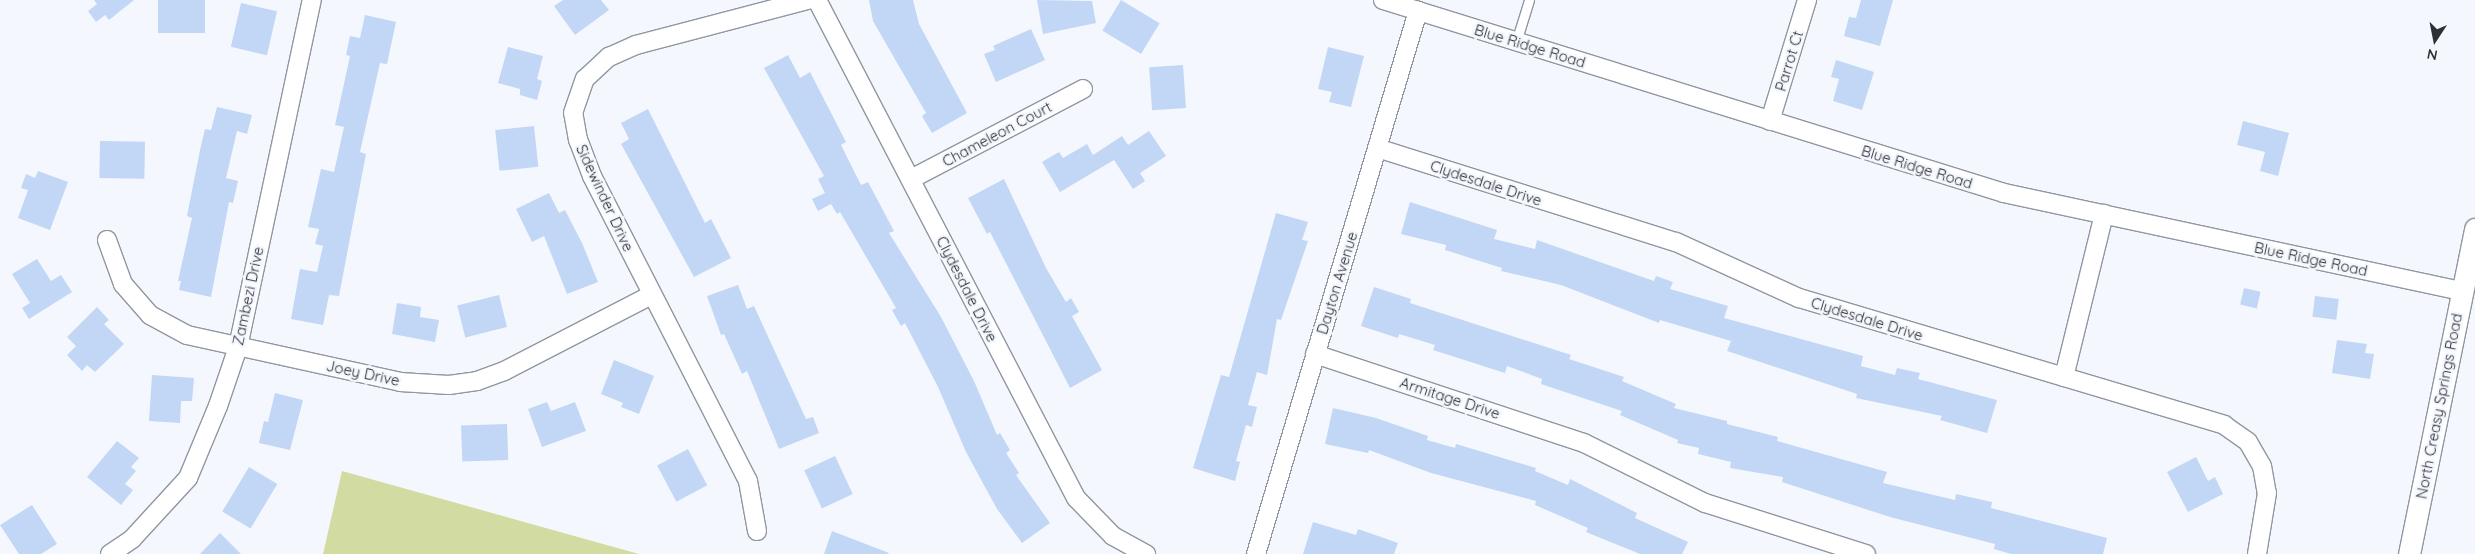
<!DOCTYPE html>
<html>
<head>
<meta charset="utf-8">
<style>
	body { margin:0 }
	#map { position:relative; width:2475px; height:554px; overflow:hidden; background:#f4f8fe; font-family:Quicksand,sans-serif }
	div>[style] { position:absolute }
	[style*='--x'] { left:calc(var(--x)*1px); top:calc(var(--y)*1px); width:calc(var(--w)*1px); rotate:calc(var(--a)*1deg) }
	.green>* { inset:0; background:#d1dba2 }
	.building>* { inset:0; background:#c2d6f5; transform-origin:0 0 }
	.roads { filter:drop-shadow(1px 0 #9097a1) drop-shadow(-1px 0 #9097a1) drop-shadow(0 1px #9097a1) drop-shadow(0 -1px #9097a1) }
	.service>* { height:9px; margin:-4.5px; padding:0 4.5px; transform-origin:4.5px; border-radius:4.5px; background:#fff }
	.minor>* { height:18px; margin:-9px; padding:0 9px; transform-origin:9px; border-radius:9px; background:#fff }
	.tertiary>* { height:21px; margin:-10.5px; padding:0 10.5px; transform-origin:10.5px; border-radius:10.5px; background:#fff }
	span { translate:-50% -50%; white-space:nowrap; text-align:center; line-height:1.15; -webkit-text-stroke:5px #f4f8fe; paint-order:stroke }
	.street-label { font-size:15px; color:#2d3034 }
	.north { position:absolute; left:2410px; top:15px; width:50px; height:50px; -webkit-text-stroke:4px #f4f8fe; paint-order:stroke; rotate:191deg; font-size:14px; font-weight:700; line-height:20px; text-align:center; color:#2d3034 }
	.north::after { content:''; display:block; margin:auto; width:18px; height:22px; background:#2d3034; clip-path:polygon(50% 0,100% 100%,50% 72%,0 100%) }
</style>
</head>
<body>
<div id="map">
	<div class="green">
		<div style="clip-path:polygon(342px 471px,639px 554px,323px 554px)"></div>
	</div>
	<div class="building">
		<div style="clip-path:polygon(94px 0,134px 0,109px 20px,105px 15px,96px 22px,88px 11px,97px 4px)"></div>
		<div style="left:158px;top:0;width:47px;height:33px"></div>
		<div style="clip-path:polygon(563px 0,601px 0,609px 10px,575px 35px,554px 6px)"></div>
		<div style="clip-path:polygon(869px 0,913px 0,919px 24px,967px 113px,932px 133px,922px 116px,926px 113px,873px 21px)"></div>
		<div style="clip-path:polygon(1037px 0,1092px 1px,1096px 23px,1043px 34px)"></div>
		<div style="left:1121px;top:0;width:45px;height:36px;rotate:31deg"></div>
		<div style="clip-path:polygon(1861px 0,1893px 0,1880px 46px,1844px 36px,1849px 17px,1856px 18px)"></div>
		<div style="left:241px;top:3px;width:37px;height:45px;rotate:13deg"></div>
		<div style="clip-path:polygon(365px 15px,396px 22px,387px 64px,380px 63px,360px 152px,366px 154px,339px 296px,329px 295px,323px 325px,291px 319px,300px 269px,317px 272px,323px 246px,315px 244px,319px 229px,308px 227px,321px 169px,334px 172px,344px 127px,335px 125px,350px 56px,346px 55px,350px 36px,360px 38px)"></div>
		<div style="clip-path:polygon(1031px 29px,1045px 60px,996px 82px,984px 54px,995px 50px,993px 46px)"></div>
		<div style="clip-path:polygon(508px 47px,543px 56px,537px 79px,542px 81px,537px 100px,520px 95px,520px 89px,498px 83px)"></div>
		<div style="clip-path:polygon(1328px 47px,1364px 56px,1351px 107px,1329px 102px,1332px 92px,1318px 89px)"></div>
		<div style="clip-path:polygon(788px 55px,800px 78px,810px 72px,846px 142px,841px 145px,861px 185px,868px 182px,894px 231px,889px 233px,941px 317px,974px 381px,997px 435px,1000px 433px,1010px 450px,1006px 453px,1019px 473px,1016px 475px,1050px 523px,1022px 543px,997px 509px,966px 452px,938px 387px,905px 323px,901px 326px,892px 310px,896px 308px,840px 212px,837px 214px,831px 204px,818px 211px,812px 199px,825px 193px,818px 179px,824px 176px,764px 68px)"></div>
		<div style="clip-path:polygon(1836px 60px,1874px 72px,1862px 110px,1833px 101px,1839px 79px,1831px 77px)"></div>
		<div style="left:1183px;top:65px;width:43px;height:34px;rotate:86deg"></div>
		<div style="clip-path:polygon(217px 107px,252px 115px,247px 134px,237px 131px,226px 178px,238px 181px,233px 203px,229px 202px,211px 297px,179px 290px,181px 281px,178px 281px,192px 218px,187px 216px,200px 150px,205px 129px,211px 130px)"></div>
		<div style="clip-path:polygon(648px 109px,705px 223px,711px 219px,731px 258px,694px 277px,621px 144px,629px 139px,621px 123px)"></div>
		<div style="clip-path:polygon(2243px 121px,2289px 133px,2278px 176px,2260px 171px,2265px 152px,2237px 145px)"></div>
		<div style="left:534px;top:126px;width:41px;height:39px;rotate:84deg"></div>
		<div style="clip-path:polygon(1149px 131px,1166px 156px,1140px 173px,1145px 181px,1133px 189px,1114px 160px,1060px 192px,1042px 162px,1059px 152px,1063px 158px,1087px 144px,1093px 155px,1122px 136px,1128px 145px)"></div>
		<div style="left:100px;top:141px;width:45px;height:37px;rotate:1deg"></div>
		<div style="clip-path:polygon(38px 171px,68px 182px,50px 230px,18px 218px,28px 190px,21px 188px,26px 174px,35px 178px)"></div>
		<div style="clip-path:polygon(1004px 179px,1046px 268px,1066px 302px,1071px 298px,1079px 312px,1072px 316px,1102px 370px,1070px 388px,990px 232px,987px 234px,968px 198px)"></div>
		<div style="clip-path:polygon(549px 193px,559px 213px,565px 210px,582px 243px,598px 282px,567px 294px,544px 236px,532px 242px,516px 209px)"></div>
		<div style="clip-path:polygon(1410px 202px,1497px 230px,1494px 239px,1535px 249px,1537px 240px,1654px 281px,1656px 276px,1673px 282px,1670px 289px,1728px 306px,1724px 318px,1863px 356px,1861px 366px,1895px 375px,1897px 368px,1920px 373px,1918px 379px,1997px 400px,1987px 433px,1940px 420px,1942px 416px,1856px 398px,1857px 394px,1727px 351px,1731px 341px,1660px 320px,1659px 323px,1561px 285px,1501px 271px,1502px 268px,1445px 250px,1446px 245px,1401px 234px)"></div>
		<div style="clip-path:polygon(1276px 213px,1308px 222px,1302px 240px,1308px 241px,1281px 320px,1277px 319px,1267px 375px,1257px 372px,1248px 405px,1257px 407px,1252px 427px,1246px 425px,1236px 461px,1240px 462px,1235px 481px,1193px 468px,1221px 375px,1229px 377px)"></div>
		<div style="clip-path:polygon(37px 259px,51px 281px,61px 275px,72px 292px,29px 319px,22px 308px,30px 303px,12px 274px)"></div>
		<div style="clip-path:polygon(738px 285px,747px 309px,754px 306px,806px 419px,813px 417px,819px 433px,779px 449px,747px 371px,742px 374px,724px 334px,721px 335px,707px 296px)"></div>
		<div style="clip-path:polygon(1374px 287px,1411px 299px,1410px 303px,1571px 355px,1569px 359px,1624px 377px,1622px 381px,1676px 404px,1674px 408px,1727px 421px,1727px 424px,1778px 437px,1777px 441px,1887px 472px,1883px 483px,1955px 500px,1956px 494px,1992px 502px,1991px 508px,2107px 538px,2103px 554px,2011px 554px,1994px 549px,1995px 544px,1890px 517px,1782px 482px,1783px 477px,1730px 468px,1731px 462px,1698px 454px,1699px 448px,1677px 443px,1678px 440px,1620px 415px,1622px 411px,1541px 384px,1542px 379px,1507px 366px,1505px 373px,1433px 350px,1435px 345px,1399px 334px,1398px 338px,1361px 326px)"></div>
		<div style="left:2244px;top:288px;width:17px;height:17px;rotate:13deg"></div>
		<div style="left:499px;top:295px;width:33px;height:43px;rotate:76deg"></div>
		<div style="left:2315px;top:296px;width:24px;height:21px;rotate:7deg"></div>
		<div style="clip-path:polygon(397px 303px,421px 307px,420px 317px,439px 320px,435px 342px,392px 334px)"></div>
		<div style="clip-path:polygon(97px 307px,109px 320px,104px 324px,124px 344px,95px 372px,87px 365px,82px 371px,67px 355px,76px 346px,67px 337px)"></div>
		<div style="clip-path:polygon(2337px 340px,2367px 344px,2365px 353px,2374px 354px,2370px 379px,2332px 373px)"></div>
		<div style="clip-path:polygon(614px 360px,654px 376px,639px 414px,621px 407px,623px 403px,601px 394px)"></div>
		<div style="clip-path:polygon(152px 375px,194px 378px,192px 401px,181px 401px,180px 423px,149px 421px)"></div>
		<div style="clip-path:polygon(275px 393px,303px 400px,290px 450px,259px 443px,264px 421px,268px 422px)"></div>
		<div style="clip-path:polygon(547px 402px,551px 411px,575px 402px,586px 431px,542px 447px,528px 409px)"></div>
		<div style="clip-path:polygon(1333px 408px,1376px 418px,1428px 436px,1427px 440px,1455px 448px,1456px 444px,1536px 468px,1535px 471px,1568px 485px,1570px 479px,1637px 513px,1635px 518px,1688px 542px,1682px 554px,1640px 554px,1586px 532px,1588px 528px,1535px 505px,1536px 501px,1431px 473px,1369px 450px,1368px 453px,1325px 444px)"></div>
		<div style="left:507px;top:424px;width:36px;height:46px;rotate:88deg"></div>
		<div style="clip-path:polygon(117px 441px,139px 458px,131px 467px,136px 471px,125px 484px,133px 490px,121px 505px,87px 477px)"></div>
		<div style="left:688px;top:449px;width:41px;height:35px;rotate:62deg"></div>
		<div style="left:835px;top:456px;width:42px;height:34px;rotate:65deg"></div>
		<div style="clip-path:polygon(2196px 457px,2208px 481px,2215px 477px,2223px 494px,2188px 512px,2167px 472px)"></div>
		<div style="left:249px;top:467px;width:33px;height:52px;rotate:31deg"></div>
		<div style="clip-path:polygon(32px 505px,57px 544px,41px 554px,19px 554px,0 525px)"></div>
		<div style="clip-path:polygon(1313px 522px,1356px 535px,1358px 529px,1398px 543px,1394px 554px,1303px 554px)"></div>
		<div style="clip-path:polygon(832px 531px,889px 553px,888px 554px,824px 554px)"></div>
		<div style="clip-path:polygon(220px 533px,241px 554px,200px 554px)"></div>
	</div>
	<div class="roads">
		<div class="service">
			<div style="--x:1516;--y:42;--w:44;--a:-72.8"></div>
		</div>
		<div class="minor">
			<div style="--x:817;--y:0;--w:561;--a:62.52"></div>
			<div style="--x:1076;--y:498;--w:53;--a:45.8"></div>
			<div style="--x:1113;--y:536;--w:38;--a:29"></div>
			<div style="--x:1383;--y:0;--w:650;--a:17.26"></div>
			<div style="--x:2004;--y:193;--w:468;--a:12.1"></div>
			<div style="--x:1770;--y:121;--w:127;--a:-73"></div>
			<div style="--x:1377;--y:148;--w:313;--a:17.5"></div>
			<div style="--x:1676;--y:242;--w:135;--a:24.5"></div>
			<div style="--x:1799;--y:298;--w:444;--a:16.6"></div>
			<div style="--x:2224;--y:425;--w:29;--a:35"></div>
			<div style="--x:2248;--y:442;--w:28;--a:60"></div>
			<div style="--x:2262;--y:466;--w:27;--a:80"></div>
			<div style="--x:2267;--y:493;--w:62;--a:99.3"></div>
			<div style="--x:911;--y:179;--w:194;--a:-27.6"></div>
			<div style="--x:107;--y:240;--w:47;--a:70"></div>
			<div style="--x:123;--y:284;--w:41;--a:48.9"></div>
			<div style="--x:150;--y:315;--w:42;--a:28.4"></div>
			<div style="--x:187;--y:335;--w:218;--a:12.4"></div>
			<div style="--x:400;--y:382;--w:49;--a:3.5"></div>
			<div style="--x:449;--y:385;--w:28;--a:-8"></div>
			<div style="--x:477;--y:381;--w:29;--a:-20"></div>
			<div style="--x:504;--y:371;--w:165;--a:-27.3"></div>
			<div style="--x:1315;--y:354;--w:283;--a:18.3"></div>
			<div style="--x:1584;--y:443;--w:135;--a:26.4"></div>
			<div style="--x:1705;--y:503;--w:169;--a:17.6"></div>
			<div style="--x:2064;--y:377;--w:168;--a:-76.2"></div>
			<div style="--x:757;--y:531;--w:51;--a:-100.2"></div>
			<div style="--x:748;--y:481;--w:343;--a:-117.1"></div>
			<div style="--x:592;--y:176;--w:39;--a:-111"></div>
			<div style="--x:578;--y:140;--w:27;--a:-100"></div>
			<div style="--x:573;--y:113;--w:36;--a:-71"></div>
			<div style="--x:585;--y:79;--w:33;--a:-43"></div>
			<div style="--x:609;--y:57;--w:30;--a:-24"></div>
			<div style="--x:636;--y:45;--w:178;--a:-14.7"></div>
			<div style="--x:110;--y:554;--w:27;--a:-34"></div>
			<div style="--x:132;--y:539;--w:83;--a:-47.4"></div>
			<div style="--x:188;--y:478;--w:78;--a:-67.4"></div>
			<div style="--x:218;--y:406;--w:62;--a:-71.3"></div>
			<div style="--x:238;--y:347;--w:355;--a:-78"></div>
			<div style="--x:1256;--y:554;--w:567;--a:-73.39"></div>
		</div>
		<div class="tertiary">
			<div style="--x:2409;--y:554;--w:332;--a:-78.5"></div>
		</div>
	</div>
	<div class="street-label">
		<span style="left:1530px;top:46px;rotate:17deg">Blue Ridge Road</span>
		<span style="left:1789px;top:61px;rotate:-73deg">Parrot Ct</span>
		<span style="left:997px;top:134px;rotate:-28deg">Chameleon Court</span>
		<span style="left:1917px;top:167px;rotate:17deg">Blue Ridge Road</span>
		<span style="left:1486px;top:183px;rotate:18deg">Clydesdale Drive</span>
		<span style="left:605px;top:198px;rotate:65deg">Sidewinder Drive</span>
		<span style="left:2311px;top:259px;rotate:12deg">Blue Ridge Road</span>
		<span style="left:1337px;top:283px;rotate:-73deg">Dayton Avenue</span>
		<span style="left:967px;top:289px;rotate:63deg">Clydesdale Drive</span>
		<span style="left:248px;top:296px;rotate:-78deg">Zambezi Drive</span>
		<span style="left:1867px;top:319px;rotate:17deg">Clydesdale Drive</span>
		<span style="left:363px;top:373px;rotate:12deg">Joey Drive</span>
		<span style="left:1450px;top:398px;rotate:18deg">Armitage Drive</span>
		<span style="left:2439px;top:406px;rotate:-79deg">North Creasy Springs Road</span>
	</div>
	<div class="north">N</div>
</div>
</body>
</html>
